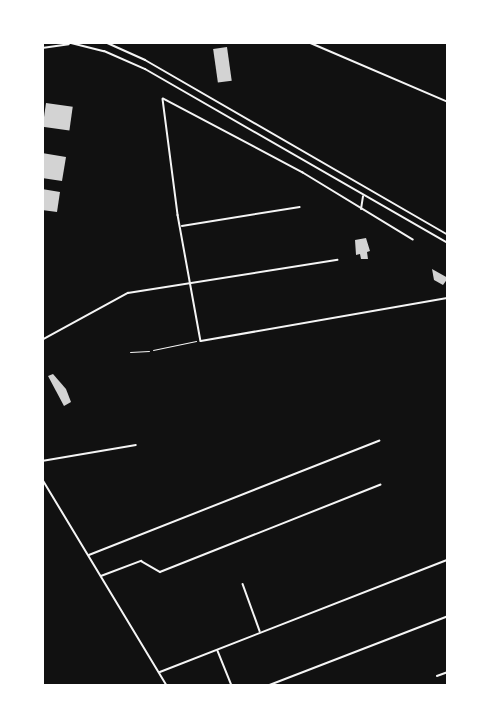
<!DOCTYPE html>
<html>
<head>
<meta charset="utf-8">
<style>
	body { margin:0 }
	#map { position:relative; width:490px; height:728px; overflow:hidden; background:#111; font-family:"Exo 2",sans-serif }
	div>[style] { position:absolute }
	[style*='--x'] { left:calc(var(--x)*1px); top:calc(var(--y)*1px); width:calc(var(--w)*1px); rotate:calc(var(--a)*1deg) }
	.building>* { inset:0; background:#d3d3d3; transform-origin:0 0 }
	.path>* { height:1px; margin:-0.5px; padding:0 0.5px; transform-origin:0.5px; border-radius:0.5px; background:#f5f5f5 }
	.service>* { height:1px; margin:-0.5px; padding:0 0.5px; transform-origin:0.5px; border-radius:0.5px; background:#f5f5f5 }
	.minor>* { height:1.5px; margin:-0.75px; padding:0 0.75px; transform-origin:0.75px; border-radius:0.75px; background:#f5f5f5 }
	.tertiary>* { height:2px; margin:-1px; padding:0 1px; transform-origin:1px; border-radius:1px; background:#f5f5f5 }
	.secondary>* { height:2px; margin:-1px; padding:0 1px; transform-origin:1px; border-radius:1px; background:#f5f5f5 }
	span { translate:-50% -50%; white-space:nowrap; text-align:center; line-height:1.15; -webkit-text-stroke:4.5px #fff; paint-order:stroke }
	.frame { position:absolute; inset:0; border:44px solid #fff; pointer-events:none }
</style>
</head>
<body>
<div id="map">
	<div class="building">
		<div style="left:227px;top:47px;width:34px;height:14px;rotate:82deg"></div>
		<div style="left:46px;top:103px;width:27px;height:24px;rotate:8deg"></div>
		<div style="clip-path:polygon(42px 153px,66px 157px,62px 181px,42px 178px)"></div>
		<div style="clip-path:polygon(42px 189px,60px 192px,57px 212px,42px 210px)"></div>
		<div style="clip-path:polygon(366px 238px,370px 251px,367px 252px,368px 259px,361px 259px,360px 254px,356px 255px,355px 240px)"></div>
		<div style="clip-path:polygon(432px 269px,448px 278px,443px 285px,434px 280px)"></div>
		<div style="clip-path:polygon(53px 374px,66px 389px,71px 402px,64px 406px,48px 376px)"></div>
	</div>
	<div class="path">
		<div style="--x:153;--y:350;--w:44;--a:-11.8"></div>
	</div>
	<div class="service">
		<div style="--x:130;--y:352;--w:19;--a:-3"></div>
	</div>
	<div class="minor">
		<div style="--x:182;--y:226;--w:119;--a:-9.2"></div>
		<div style="--x:413;--y:240;--w:129;--a:-148.7"></div>
		<div style="--x:303;--y:173;--w:158;--a:-152.1"></div>
		<div style="--x:163;--y:99;--w:117;--a:82.6"></div>
		<div style="--x:178;--y:215;--w:128;--a:79.7"></div>
		<div style="--x:201;--y:341;--w:251;--a:-9.9"></div>
		<div style="--x:42;--y:340;--w:98;--a:-28.7"></div>
		<div style="--x:128;--y:293;--w:212;--a:-9"></div>
		<div style="--x:42;--y:461;--w:95;--a:-9.7"></div>
		<div style="--x:89;--y:555;--w:312;--a:-21.5"></div>
		<div style="--x:101;--y:576;--w:43;--a:-20.6"></div>
		<div style="--x:141;--y:561;--w:22;--a:30"></div>
		<div style="--x:160;--y:572;--w:237;--a:-21.6"></div>
		<div style="--x:243;--y:584;--w:50;--a:70.1"></div>
		<div style="--x:218;--y:651;--w:38;--a:68"></div>
		<div style="--x:160;--y:672;--w:309;--a:-21.3"></div>
		<div style="--x:437;--y:676;--w:12;--a:-20"></div>
		<div style="--x:267;--y:686;--w:194;--a:-21.1"></div>
	</div>
	<div class="tertiary">
		<div style="--x:308;--y:42;--w:152;--a:23.2"></div>
		<div style="--x:42;--y:479;--w:242;--a:58.9"></div>
	</div>
	<div class="secondary">
		<div style="--x:67;--y:42;--w:38;--a:14"></div>
		<div style="--x:104;--y:51;--w:45;--a:23.7"></div>
		<div style="--x:145;--y:69;--w:349;--a:29.9"></div>
		<div style="--x:105;--y:42;--w:44;--a:24.2"></div>
		<div style="--x:145;--y:60;--w:350;--a:30"></div>
		<div style="--x:42;--y:48;--w:27;--a:-8"></div>
		<div style="--x:361;--y:209;--w:13;--a:-81"></div>
	</div>
	<div class="frame"></div>
</div>
</body>
</html>
